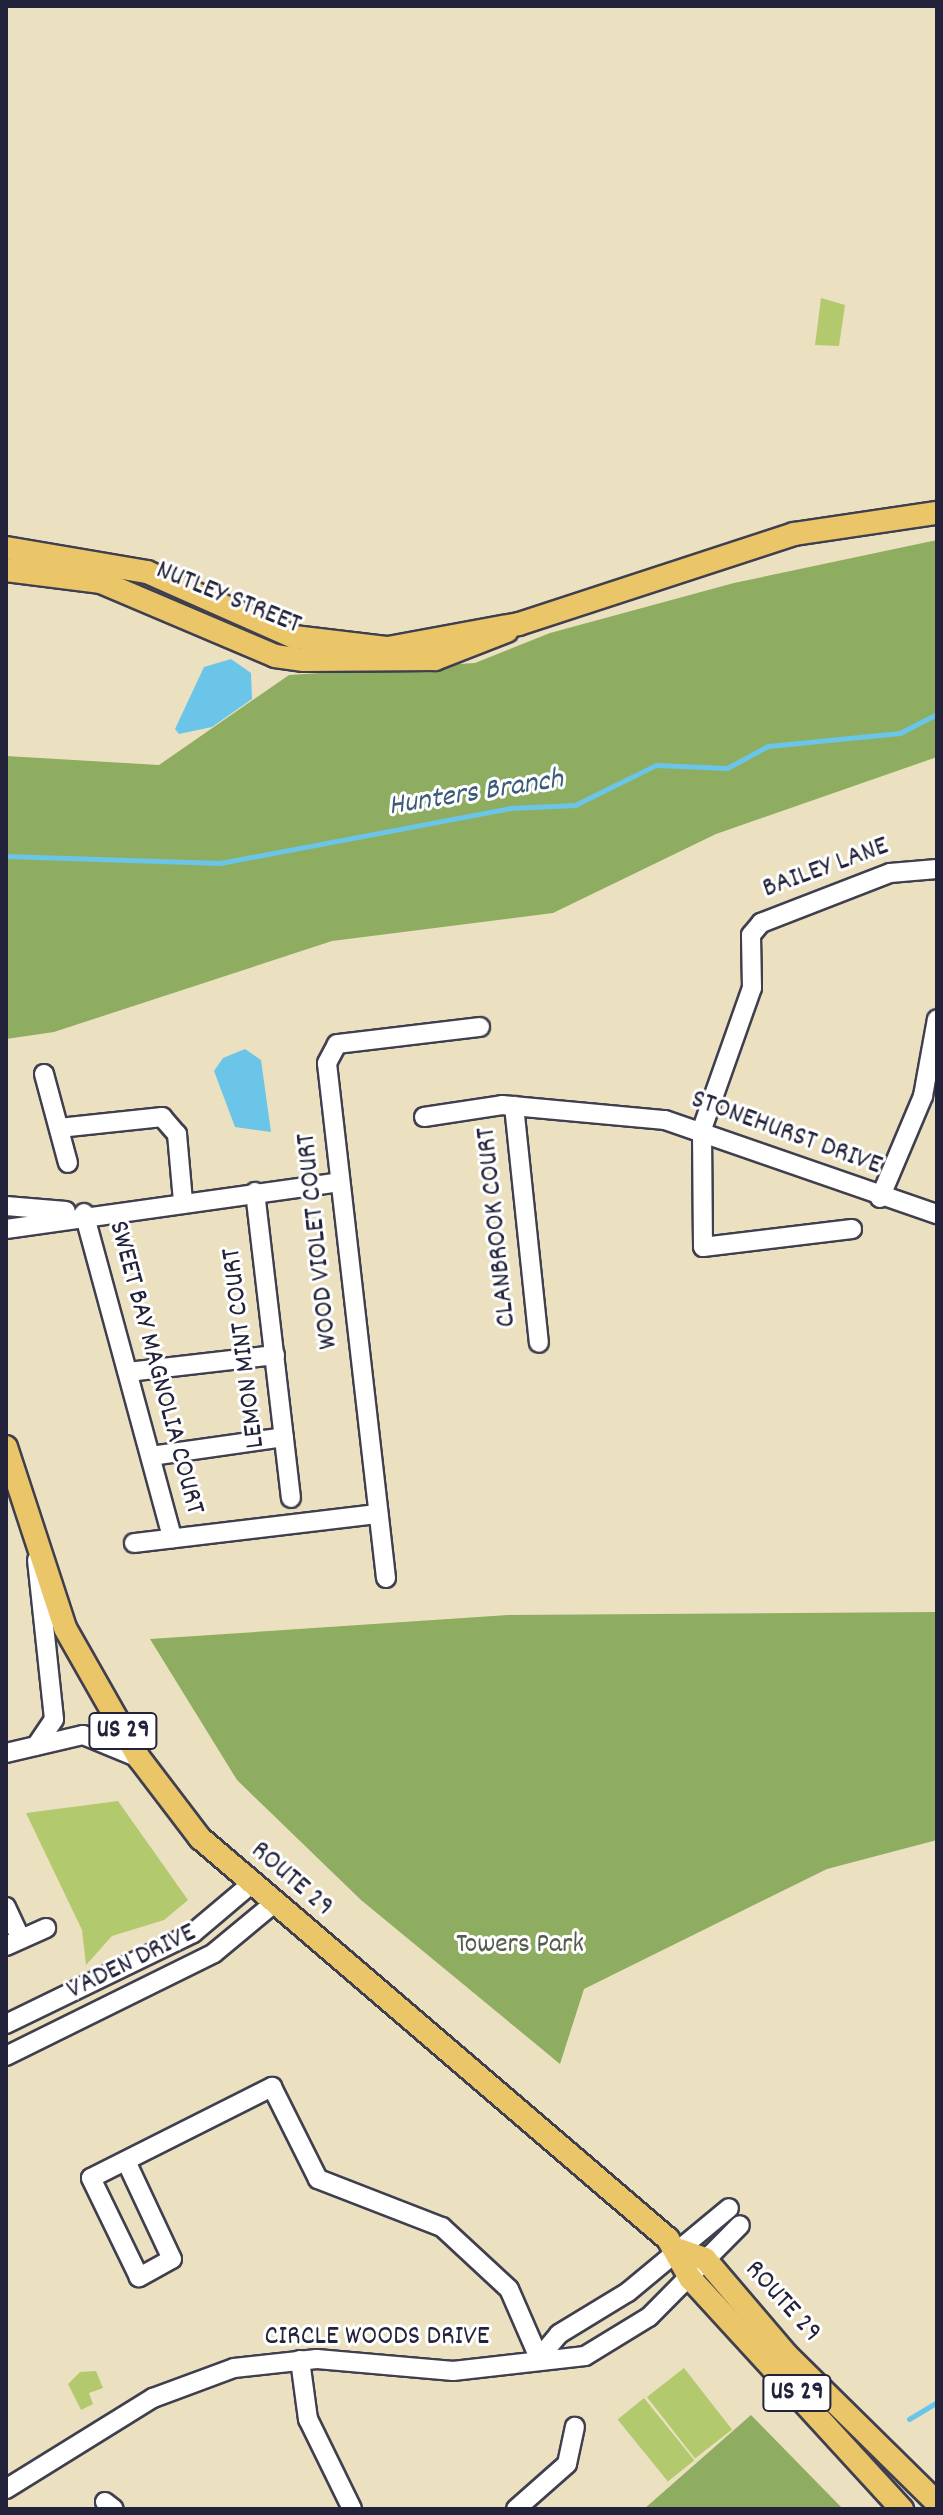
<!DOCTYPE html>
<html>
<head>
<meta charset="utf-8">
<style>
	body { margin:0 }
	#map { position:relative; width:943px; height:2515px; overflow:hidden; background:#ebe1c0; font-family:Dekko,sans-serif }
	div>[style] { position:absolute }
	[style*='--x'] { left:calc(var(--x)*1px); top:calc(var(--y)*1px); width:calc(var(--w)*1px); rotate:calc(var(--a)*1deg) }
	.green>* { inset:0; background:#b3c96d; transform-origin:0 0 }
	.forest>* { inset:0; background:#8ead60 }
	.water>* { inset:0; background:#6ac5e8 }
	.stream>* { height:5px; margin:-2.5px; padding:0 2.5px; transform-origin:2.5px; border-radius:2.5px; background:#6ac5e8 }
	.roads { filter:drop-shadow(2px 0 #403f4f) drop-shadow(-2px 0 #403f4f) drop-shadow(0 2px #403f4f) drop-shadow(0 -2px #403f4f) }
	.minor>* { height:18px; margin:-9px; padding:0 9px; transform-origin:9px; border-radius:9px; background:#fff }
	.major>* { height:22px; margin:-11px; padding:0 11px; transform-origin:11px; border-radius:11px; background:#ebc669 }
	span { translate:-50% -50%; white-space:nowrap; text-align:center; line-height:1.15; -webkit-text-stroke:6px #fff; paint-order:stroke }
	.shield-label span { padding:2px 6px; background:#fff; border:2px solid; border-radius:6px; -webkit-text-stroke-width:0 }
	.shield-label { font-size:26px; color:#22223b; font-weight:700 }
	.street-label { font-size:28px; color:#22223b }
	.park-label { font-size:28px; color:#555c4c }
	.water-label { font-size:30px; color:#3b5b78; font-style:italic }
	.frame { position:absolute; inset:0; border:8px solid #22223b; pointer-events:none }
</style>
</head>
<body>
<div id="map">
	<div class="green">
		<div style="clip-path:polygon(821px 298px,845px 305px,839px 346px,815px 345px)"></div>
		<div style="clip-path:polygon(118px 1801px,188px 1900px,164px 1920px,112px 1936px,86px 1965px,82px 1930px,26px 1813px)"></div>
		<div style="left:684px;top:2368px;width:78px;height:47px;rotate:52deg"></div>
		<div style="clip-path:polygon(96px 2371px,103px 2388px,89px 2393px,93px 2404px,81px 2410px,68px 2384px,80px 2372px)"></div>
		<div style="left:644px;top:2398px;width:80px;height:34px;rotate:51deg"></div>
	</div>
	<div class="forest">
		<div style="clip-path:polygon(937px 540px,937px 757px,716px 834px,553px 913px,332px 941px,54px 1032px,6px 1039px,6px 756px,159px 765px,289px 675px,475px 663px,550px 633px,734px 583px)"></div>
		<div style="clip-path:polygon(937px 1612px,937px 1840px,827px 1869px,584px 1989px,560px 2064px,361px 1900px,237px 1780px,150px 1639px,508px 1615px)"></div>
		<div style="clip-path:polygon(751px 2415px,843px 2509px,644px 2509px)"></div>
	</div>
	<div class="water">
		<div style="clip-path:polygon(231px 659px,251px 673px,252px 699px,212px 727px,179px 734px,175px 729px,204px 667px)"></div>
		<div style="clip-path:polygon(245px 1049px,261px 1060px,271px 1132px,235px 1127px,214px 1071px,223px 1058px)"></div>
	</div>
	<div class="stream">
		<div style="--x:6;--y:856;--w:214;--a:1.9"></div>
		<div style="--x:220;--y:863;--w:295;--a:-10.7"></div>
		<div style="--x:510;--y:808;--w:65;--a:-2.6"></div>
		<div style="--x:575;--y:805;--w:90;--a:-26.3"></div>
		<div style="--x:656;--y:765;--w:71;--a:2.4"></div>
		<div style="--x:727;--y:768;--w:47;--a:-28.2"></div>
		<div style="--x:768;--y:746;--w:133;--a:-5.6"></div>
		<div style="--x:900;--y:733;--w:42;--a:-27.2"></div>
		<div style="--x:909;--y:2419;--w:33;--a:-31"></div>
	</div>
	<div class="roads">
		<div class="minor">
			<div style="--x:44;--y:1074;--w:92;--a:74.9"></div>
			<div style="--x:514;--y:1106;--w:238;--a:84"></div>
			<div style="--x:424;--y:1117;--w:79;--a:-8.7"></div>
			<div style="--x:502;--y:1105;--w:164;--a:5.3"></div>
			<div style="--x:665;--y:1120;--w:288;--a:19.1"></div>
			<div style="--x:59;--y:1128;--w:104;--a:-6.1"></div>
			<div style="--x:162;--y:1117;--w:23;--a:49"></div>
			<div style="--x:177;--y:1134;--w:67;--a:84.9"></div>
			<div style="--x:255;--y:1192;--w:308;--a:83.3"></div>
			<div style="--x:880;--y:1198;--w:111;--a:-67.1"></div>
			<div style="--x:923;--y:1096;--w:78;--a:-79.7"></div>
			<div style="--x:6;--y:1206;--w:60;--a:4.8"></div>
			<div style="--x:84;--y:1213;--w:337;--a:74.8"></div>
			<div style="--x:6;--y:1229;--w:337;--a:-8"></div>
			<div style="--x:852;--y:1229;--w:150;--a:173.1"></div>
			<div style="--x:703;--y:1247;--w:118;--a:-90.5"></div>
			<div style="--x:702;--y:1129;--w:150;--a:-70.5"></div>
			<div style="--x:752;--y:988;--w:53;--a:-91.1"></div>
			<div style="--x:751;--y:935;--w:16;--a:-50"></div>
			<div style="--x:761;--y:923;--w:138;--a:-21.2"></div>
			<div style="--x:890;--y:873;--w:47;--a:-4.9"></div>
			<div style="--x:128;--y:1372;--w:148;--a:-6.6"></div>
			<div style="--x:151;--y:1456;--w:134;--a:-8.1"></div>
			<div style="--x:134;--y:1543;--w:246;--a:-6.8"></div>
			<div style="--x:386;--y:1578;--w:518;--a:-96.54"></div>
			<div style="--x:327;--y:1063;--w:21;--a:-62"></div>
			<div style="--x:337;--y:1044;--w:144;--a:-6.8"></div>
			<div style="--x:36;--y:1746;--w:32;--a:-56"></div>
			<div style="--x:54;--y:1719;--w:160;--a:-96.1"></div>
			<div style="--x:6;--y:1753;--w:79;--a:-13.2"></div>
			<div style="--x:83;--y:1735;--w:61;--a:22.3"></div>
			<div style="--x:6;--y:1907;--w:35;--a:65"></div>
			<div style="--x:6;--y:1946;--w:44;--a:-24.2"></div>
			<div style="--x:6;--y:2024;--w:208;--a:-25.9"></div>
			<div style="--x:193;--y:1933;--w:75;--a:-40.1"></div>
			<div style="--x:6;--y:2056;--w:232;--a:-26.3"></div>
			<div style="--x:214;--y:1953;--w:77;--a:-39.7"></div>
			<div style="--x:126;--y:2161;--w:108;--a:64.9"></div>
			<div style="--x:172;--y:2259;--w:38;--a:151"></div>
			<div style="--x:139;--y:2277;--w:110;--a:-115.9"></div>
			<div style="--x:91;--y:2178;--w:203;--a:-26.7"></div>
			<div style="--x:272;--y:2087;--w:103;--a:63.4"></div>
			<div style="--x:318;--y:2179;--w:133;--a:21.2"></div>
			<div style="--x:442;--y:2227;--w:91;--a:42.8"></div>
			<div style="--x:509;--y:2289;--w:75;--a:66.5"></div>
			<div style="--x:539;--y:2358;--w:31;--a:-50"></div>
			<div style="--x:559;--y:2334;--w:81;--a:-31.3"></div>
			<div style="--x:628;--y:2292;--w:131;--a:-39.7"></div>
			<div style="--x:300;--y:2360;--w:60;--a:82.3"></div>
			<div style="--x:308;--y:2419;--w:100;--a:63.9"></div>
			<div style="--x:6;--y:2489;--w:173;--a:-31.8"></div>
			<div style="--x:153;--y:2398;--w:86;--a:-20.3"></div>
			<div style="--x:234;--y:2368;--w:83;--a:-6.2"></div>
			<div style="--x:317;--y:2359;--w:137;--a:5"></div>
			<div style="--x:453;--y:2371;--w:133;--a:-6.5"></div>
			<div style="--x:585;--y:2356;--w:75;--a:-31.4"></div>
			<div style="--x:649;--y:2317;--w:129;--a:-45.3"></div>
			<div style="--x:105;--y:2502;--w:11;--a:38"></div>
			<div style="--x:516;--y:2509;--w:68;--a:-41.4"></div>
			<div style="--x:567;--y:2464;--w:38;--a:-78"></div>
		</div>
		<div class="major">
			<div style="--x:6;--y:548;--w:143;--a:9.7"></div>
			<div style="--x:147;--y:572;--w:161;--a:23.9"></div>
			<div style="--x:294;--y:637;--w:95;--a:6.7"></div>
			<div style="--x:388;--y:648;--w:133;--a:-10.4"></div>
			<div style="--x:519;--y:624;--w:289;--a:-18.1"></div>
			<div style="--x:794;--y:534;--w:145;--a:-8.4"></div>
			<div style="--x:6;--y:570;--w:96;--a:7.2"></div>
			<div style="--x:101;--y:582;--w:189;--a:23"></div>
			<div style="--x:275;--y:656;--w:29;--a:8"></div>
			<div style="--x:304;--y:660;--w:131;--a:-0.4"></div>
			<div style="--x:435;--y:659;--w:77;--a:-21.3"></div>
			<div style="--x:6;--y:1447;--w:190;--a:71.9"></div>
			<div style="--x:65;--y:1628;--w:150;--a:60.4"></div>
			<div style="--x:139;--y:1758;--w:101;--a:52.7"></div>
			<div style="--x:200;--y:1838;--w:616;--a:40.59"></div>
			<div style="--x:668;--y:2239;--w:45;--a:60.6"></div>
			<div style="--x:690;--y:2278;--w:314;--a:47.5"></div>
			<div style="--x:679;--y:2250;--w:28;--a:19"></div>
			<div style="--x:705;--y:2259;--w:126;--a:49.5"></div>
			<div style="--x:787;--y:2355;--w:211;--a:44.6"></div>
		</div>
	</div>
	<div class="shield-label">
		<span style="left:123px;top:1731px">US 29</span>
		<span style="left:797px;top:2393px">US 29</span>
	</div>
	<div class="street-label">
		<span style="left:228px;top:599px;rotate:22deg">NUTLEY STREET</span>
		<span style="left:826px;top:869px;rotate:-20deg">BAILEY LANE</span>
		<span style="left:786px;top:1134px;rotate:20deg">STONEHURST DRIVE</span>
		<span style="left:498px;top:1227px;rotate:-96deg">CLANBROOK COURT</span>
		<span style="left:319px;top:1241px;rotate:-96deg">WOOD VIOLET COURT</span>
		<span style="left:245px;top:1348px;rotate:-97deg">LEMON MINT COURT</span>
		<span style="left:155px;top:1368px;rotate:75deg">SWEET BAY MAGNOLIA COURT</span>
		<span style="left:291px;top:1880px;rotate:41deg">ROUTE 29</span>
		<span style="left:132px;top:1963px;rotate:-26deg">VADEN DRIVE</span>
		<span style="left:782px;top:2302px;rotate:48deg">ROUTE 29</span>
		<span style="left:377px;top:2338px">CIRCLE WOODS DRIVE</span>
	</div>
	<div class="park-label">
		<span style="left:520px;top:1946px">Towers Park</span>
	</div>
	<div class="water-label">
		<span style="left:476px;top:795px;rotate:-9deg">Hunters Branch</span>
	</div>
	<div class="frame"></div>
</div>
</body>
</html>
